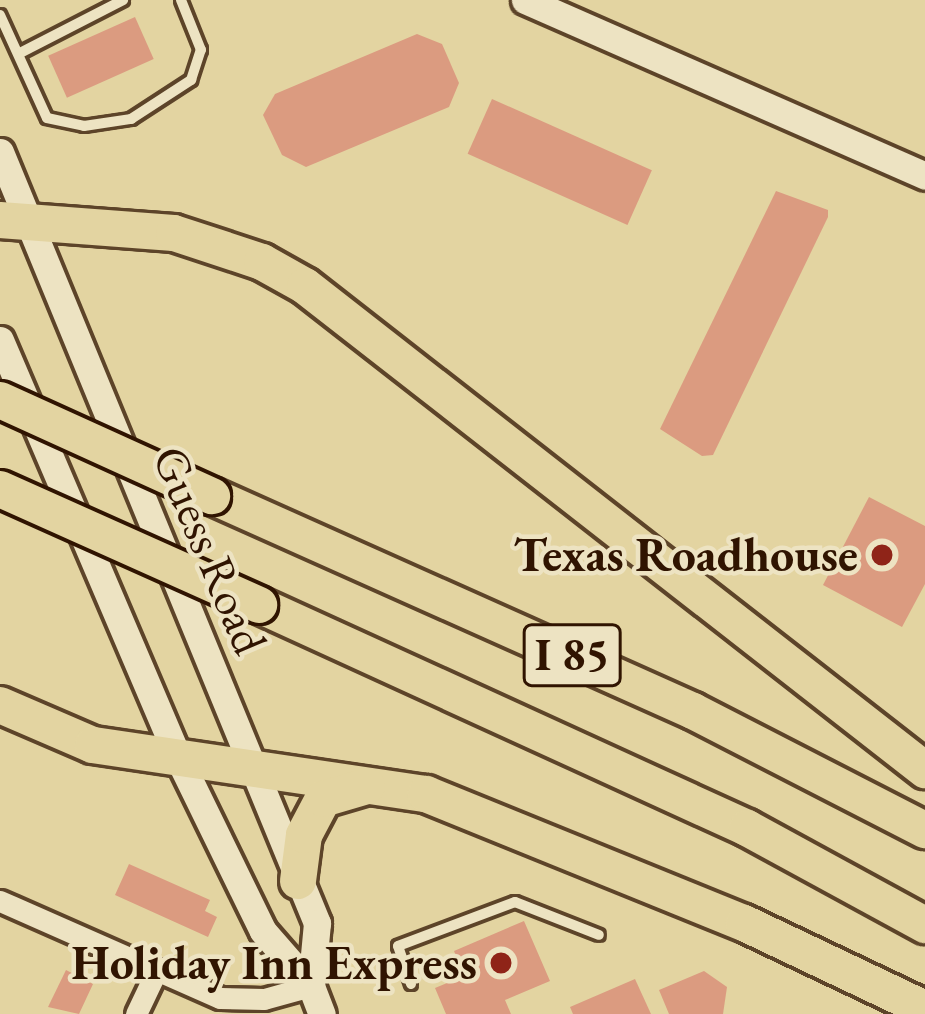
<!DOCTYPE html>
<html>
<head>
<meta charset="utf-8">
<style>
	body { margin:0 }
	#map { position:relative; width:925px; height:1014px; overflow:hidden; background:#e3d4a1; font-family:"EB Garamond",serif }
	div>[style] { position:absolute }
	[style*='--x'] { left:calc(var(--x)*1px); top:calc(var(--y)*1px); width:calc(var(--w)*1px); rotate:calc(var(--a)*1deg) }
	.building>* { inset:0; background:#db9b80; transform-origin:0 0 }
	.roads { filter:drop-shadow(3px 0 #5d4429) drop-shadow(-3px 0 #5d4429) drop-shadow(0 3px #5d4429) drop-shadow(0 -3px #5d4429) }
	.lane>* { height:10px; margin:-5px; padding:0 5px; transform-origin:5px; border-radius:5px; background:#ede3c2 }
	.street>* { height:21px; margin:-10.5px; padding:0 10.5px; transform-origin:10.5px; border-radius:10.5px; background:#ede3c2 }
	.secondary>* { height:27px; margin:-13.5px; padding:0 13.5px; transform-origin:13.5px; border-radius:13.5px; background:#ede3c2 }
	.highway>* { height:36px; margin:-18px; padding:0 18px; transform-origin:18px; border-radius:18px; background:#e3d4a1 }
	.bridges { filter:drop-shadow(3px 0 #301401) drop-shadow(-3px 0 #301401) drop-shadow(0 3px #301401) drop-shadow(0 -3px #301401) }
	.highway-bridge>* { height:36px; margin:-18px; padding:0 18px; transform-origin:18px; border-radius:18px; background:#e3d4a1 }
	.dots>* { width:33px; height:33px; translate:-50% -50%; box-sizing:border-box; border:6px solid #ede3c2; border-radius:50% }
	span { translate:-50% -50%; white-space:nowrap; text-align:center; line-height:1.15; -webkit-text-stroke:9px #ede3c2; paint-order:stroke }
	.shield-label span { padding:3px 9px; background:#ede3c2; border:3px solid; border-radius:9px; -webkit-text-stroke-width:0 }
	.shield-label { font-size:45px; color:#301401; font-weight:700 }
	.street-label { font-size:48px; color:#301401 }
	.poi-label { font-size:48px; color:#301401; font-weight:700 }
	.right { translate:-100% -50%; text-align:right }
</style>
</head>
<body>
<div id="map">
	<div class="building">
		<div style="left:135px;top:17px;width:46px;height:95px;rotate:66deg"></div>
		<div style="clip-path:polygon(417px 34px,442px 44px,459px 83px,449px 107px,306px 167px,282px 155px,263px 115px,275px 94px)"></div>
		<div style="left:492px;top:99px;width:175px;height:60px;rotate:24deg"></div>
		<div style="clip-path:polygon(776px 191px,828px 210px,828px 217px,713px 455px,702px 456px,660px 429px)"></div>
		<div style="clip-path:polygon(869px 497px,925px 526px,925px 584px,902px 627px,823px 585px)"></div>
		<div style="clip-path:polygon(129px 864px,210px 900px,205px 911px,217px 917px,208px 937px,115px 895px)"></div>
		<div style="clip-path:polygon(524px 921px,550px 981px,505px 1000px,511px 1014px,446px 1014px,435px 988px,464px 976px,454px 951px)"></div>
		<div style="clip-path:polygon(66px 970px,93px 984px,79px 1014px,48px 1007px)"></div>
		<div style="clip-path:polygon(704px 971px,727px 987px,723px 1014px,669px 1014px,659px 990px)"></div>
		<div style="clip-path:polygon(635px 979px,651px 1014px,573px 1014px,570px 1007px)"></div>
	</div>
	<div class="roads">
		<div class="lane">
			<div style="--x:0;--y:15;--w:113;--a:65.5"></div>
			<div style="--x:47;--y:118;--w:38;--a:12"></div>
			<div style="--x:84;--y:126;--w:48;--a:-8.5"></div>
			<div style="--x:131;--y:119;--w:72;--a:-33"></div>
			<div style="--x:191;--y:80;--w:32;--a:-72"></div>
			<div style="--x:201;--y:50;--w:54;--a:-111.8"></div>
			<div style="--x:20;--y:53;--w:116;--a:-27.2"></div>
			<div style="--x:411;--y:984;--w:40;--a:-108.9"></div>
			<div style="--x:398;--y:946;--w:125;--a:-20.6"></div>
			<div style="--x:515;--y:902;--w:90;--a:21.4"></div>
		</div>
		<div class="street">
			<div style="--x:0;--y:901;--w:240;--a:23.8"></div>
			<div style="--x:220;--y:998;--w:44;--a:1.3"></div>
			<div style="--x:264;--y:999;--w:49;--a:-15.5"></div>
			<div style="--x:136;--y:1014;--w:47;--a:-64.5"></div>
		</div>
		<div class="secondary">
			<div style="--x:525;--y:0;--w:437;--a:23.7"></div>
			<div style="--x:0;--y:152;--w:834;--a:67.65"></div>
			<div style="--x:317;--y:923;--w:63;--a:95.4"></div>
			<div style="--x:0;--y:340;--w:456;--a:66.9"></div>
			<div style="--x:179;--y:759;--w:191;--a:64"></div>
			<div style="--x:263;--y:931;--w:73;--a:48.9"></div>
			<div style="--x:311;--y:986;--w:30;--a:69"></div>
		</div>
		<div class="highway">
			<div style="--x:0;--y:220;--w:174;--a:4.3"></div>
			<div style="--x:174;--y:233;--w:93;--a:18.2"></div>
			<div style="--x:262;--y:262;--w:49;--a:29.2"></div>
			<div style="--x:305;--y:286;--w:787;--a:37.98"></div>
			<div style="--x:212;--y:496;--w:527;--a:24.08"></div>
			<div style="--x:693;--y:711;--w:261;--a:27.2"></div>
			<div style="--x:259;--y:605;--w:537;--a:24.56"></div>
			<div style="--x:747;--y:828;--w:203;--a:28.6"></div>
			<div style="--x:0;--y:705;--w:101;--a:23.3"></div>
			<div style="--x:93;--y:745;--w:337;--a:8.4"></div>
			<div style="--x:426;--y:794;--w:343;--a:22.1"></div>
			<div style="--x:744;--y:923;--w:200;--a:25.4"></div>
			<div style="--x:298;--y:881;--w:46;--a:-82.6"></div>
			<div style="--x:304;--y:835;--w:41;--a:-62.2"></div>
			<div style="--x:323;--y:799;--w:46;--a:-16.5"></div>
		</div>
	</div>
	<div class="bridges">
		<div class="highway-bridge">
			<div style="--x:0;--y:400;--w:233;--a:24.4"></div>
			<div style="--x:0;--y:489;--w:284;--a:24.1"></div>
		</div>
	</div>
	<div class="dots">
		<div style="left:882px;top:555px;background:#8f2418"></div>
		<div style="left:501px;top:963px;background:#8f2418"></div>
	</div>
	<div class="shield-label">
		<span style="left:572px;top:655px">I 85</span>
	</div>
	<div class="street-label">
		<span style="left:210px;top:550px;rotate:67deg">Guess Road</span>
	</div>
	<div class="poi-label">
		<span class="right" style="left:858px;top:555px">Texas Roadhouse</span>
		<span class="right" style="left:477px;top:963px">Holiday Inn Express</span>
	</div>
</div>
</body>
</html>
